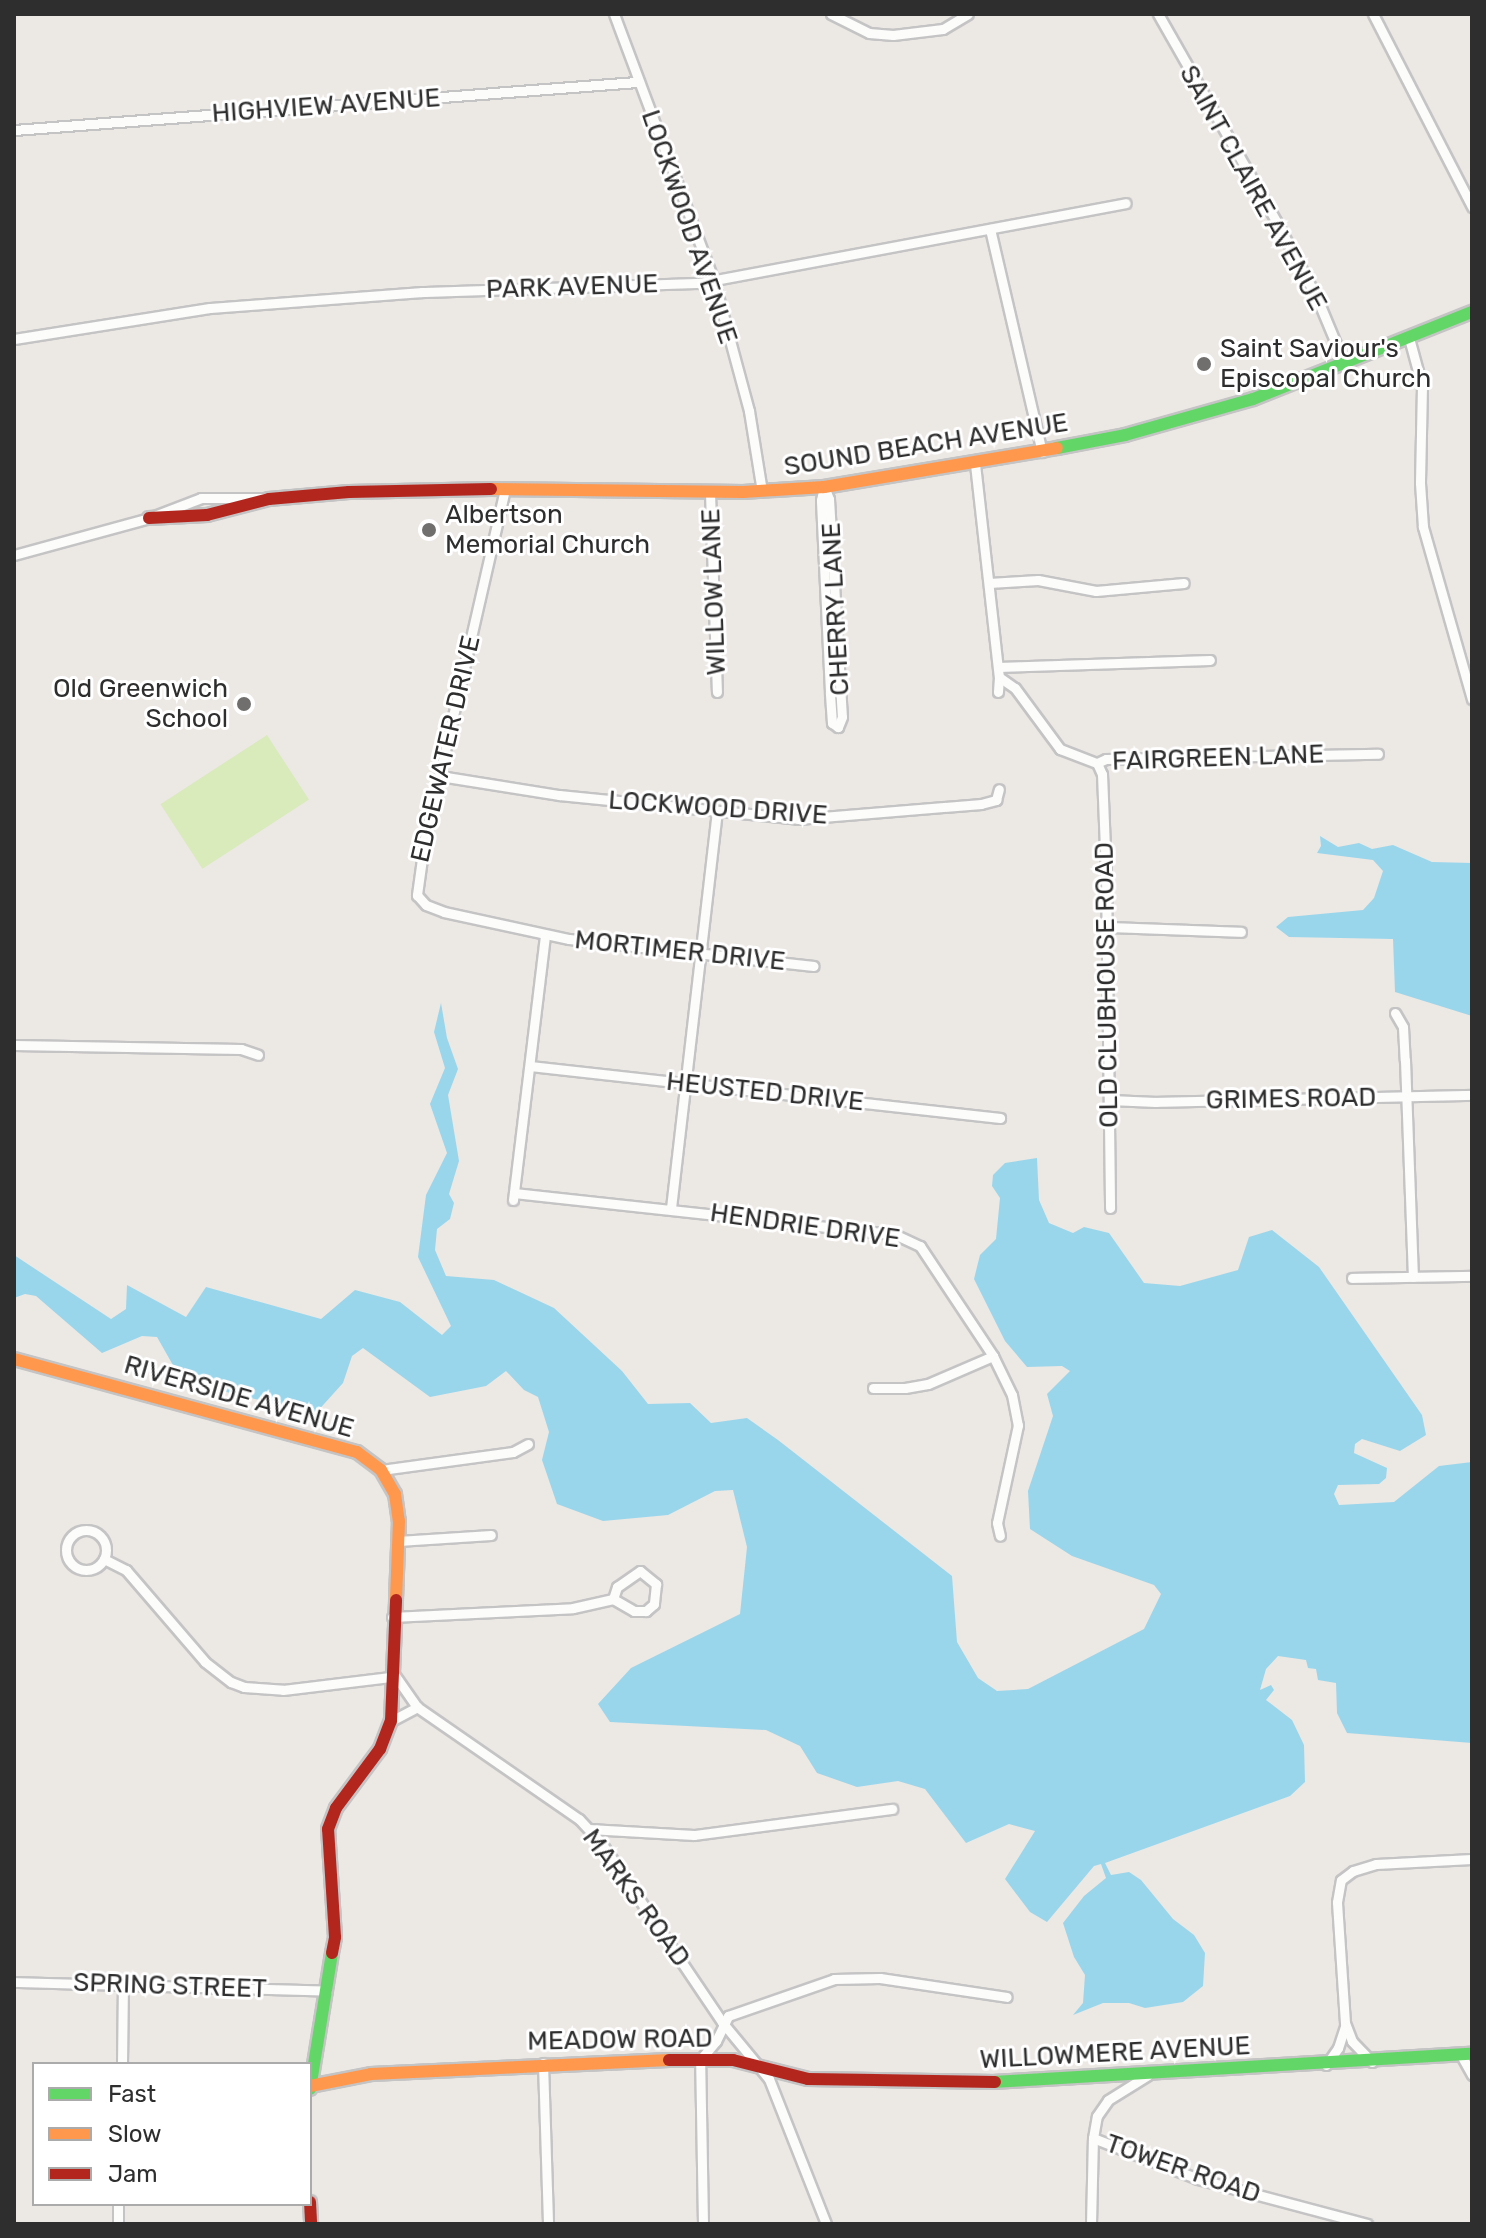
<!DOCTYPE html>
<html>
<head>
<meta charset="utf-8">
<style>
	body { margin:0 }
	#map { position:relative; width:1486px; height:2238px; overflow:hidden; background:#ece8e4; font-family:Rubik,sans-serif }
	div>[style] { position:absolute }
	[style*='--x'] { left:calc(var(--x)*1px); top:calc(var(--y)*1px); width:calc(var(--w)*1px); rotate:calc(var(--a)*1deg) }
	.pitch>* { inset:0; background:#d9eabb; transform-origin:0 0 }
	.water>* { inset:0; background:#99d6ec }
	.roads { filter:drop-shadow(2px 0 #c5c4c5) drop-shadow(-2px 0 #c5c4c5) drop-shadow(0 2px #c5c4c5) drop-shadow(0 -2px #c5c4c5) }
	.street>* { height:9px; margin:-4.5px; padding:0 4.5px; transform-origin:4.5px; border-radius:4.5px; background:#fcfcfb }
	.street>.ring { margin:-4.5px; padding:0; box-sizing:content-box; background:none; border:9px solid #fcfcfb; border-radius:50% }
	.fast>* { height:12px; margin:-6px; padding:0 6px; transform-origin:6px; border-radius:6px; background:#63d668 }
	.slow>* { height:12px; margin:-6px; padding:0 6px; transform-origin:6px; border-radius:6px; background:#ff974d }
	.jam>* { height:12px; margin:-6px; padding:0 6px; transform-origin:6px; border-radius:6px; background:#b3261e }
	.dots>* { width:22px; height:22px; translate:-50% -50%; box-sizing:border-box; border:4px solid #fff; border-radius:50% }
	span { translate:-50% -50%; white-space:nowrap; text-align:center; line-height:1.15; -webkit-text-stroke:6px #fff; paint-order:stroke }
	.street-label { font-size:26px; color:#2e2e2e }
	.poi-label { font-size:26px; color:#2e2e2e }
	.left { translate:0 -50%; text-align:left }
	.right { translate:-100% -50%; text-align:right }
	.frame { position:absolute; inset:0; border:16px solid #2e2e2e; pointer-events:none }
	.legend { position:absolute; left:32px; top:2062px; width:280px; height:144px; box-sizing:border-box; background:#fff; border:2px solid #ababab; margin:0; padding:10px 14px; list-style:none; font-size:24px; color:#2e2e2e }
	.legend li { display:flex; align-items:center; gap:16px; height:40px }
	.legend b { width:40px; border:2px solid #ababab }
</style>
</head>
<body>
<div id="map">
	<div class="pitch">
		<div style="left:267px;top:735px;width:77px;height:127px;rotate:57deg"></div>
	</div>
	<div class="water">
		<div style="clip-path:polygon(1320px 836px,1338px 847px,1359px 843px,1372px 849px,1393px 845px,1432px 862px,1472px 863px,1472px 1016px,1395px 992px,1393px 939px,1289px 937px,1276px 927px,1288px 917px,1363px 910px,1374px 898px,1383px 871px,1373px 860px,1317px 853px,1321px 846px)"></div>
		<div style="clip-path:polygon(441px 1003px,447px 1038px,458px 1069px,448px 1095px,459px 1161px,449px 1194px,454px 1203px,450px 1219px,437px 1229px,435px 1250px,446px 1276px,494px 1280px,554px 1308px,622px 1371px,648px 1404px,690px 1403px,711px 1423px,747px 1418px,778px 1440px,952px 1576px,957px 1642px,978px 1678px,997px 1691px,1028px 1689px,1144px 1629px,1161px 1594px,1154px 1585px,1072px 1556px,1030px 1529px,1028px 1491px,1053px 1416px,1047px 1394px,1070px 1371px,1062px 1366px,1027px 1367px,1005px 1341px,974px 1279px,980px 1255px,996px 1239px,1000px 1198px,992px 1186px,993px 1175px,1005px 1163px,1037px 1158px,1039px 1200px,1049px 1223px,1073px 1233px,1084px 1227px,1109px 1233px,1144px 1283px,1180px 1286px,1238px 1270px,1249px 1237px,1272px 1230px,1319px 1267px,1422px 1415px,1426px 1435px,1400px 1451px,1362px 1439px,1355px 1444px,1354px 1453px,1387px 1468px,1386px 1478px,1379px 1484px,1338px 1485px,1334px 1494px,1339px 1505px,1394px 1502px,1439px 1466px,1472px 1462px,1472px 1743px,1347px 1733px,1337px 1713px,1336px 1683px,1318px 1680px,1316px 1669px,1308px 1668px,1306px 1660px,1278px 1656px,1266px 1669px,1260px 1690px,1271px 1685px,1274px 1690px,1266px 1700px,1292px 1720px,1304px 1745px,1305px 1782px,1290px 1796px,1105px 1863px,1111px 1875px,1129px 1872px,1141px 1880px,1173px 1919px,1194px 1935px,1205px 1953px,1203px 1986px,1183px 2002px,1145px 2008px,1129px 2003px,1103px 2003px,1073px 2015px,1083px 2003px,1085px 1975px,1074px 1957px,1063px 1923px,1084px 1896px,1106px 1878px,1101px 1864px,1094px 1866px,1047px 1922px,1030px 1912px,1005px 1879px,1035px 1831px,1009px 1824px,966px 1843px,925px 1789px,898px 1781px,857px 1787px,817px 1773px,800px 1746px,766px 1730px,610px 1722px,598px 1704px,631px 1668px,740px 1614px,747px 1547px,733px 1490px,715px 1491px,668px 1515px,603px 1521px,557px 1504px,542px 1460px,549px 1432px,538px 1397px,524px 1390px,506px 1371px,486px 1386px,430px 1397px,363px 1348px,352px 1356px,343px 1383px,315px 1414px,182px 1381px,157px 1337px,142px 1336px,102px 1353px,36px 1296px,25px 1294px,14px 1298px,14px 1255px,111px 1319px,126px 1309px,127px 1285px,186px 1317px,206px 1287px,321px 1319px,355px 1290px,400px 1302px,442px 1335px,451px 1326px,418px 1257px,426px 1195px,447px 1153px,430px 1104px,445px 1068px,434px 1032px)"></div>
	</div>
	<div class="roads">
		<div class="street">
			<div style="--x:614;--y:14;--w:285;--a:69.5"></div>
			<div style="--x:714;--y:281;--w:135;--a:74.9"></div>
			<div style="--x:749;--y:411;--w:81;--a:80.8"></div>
			<div style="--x:831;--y:14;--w:42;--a:26.6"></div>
			<div style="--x:869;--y:33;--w:24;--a:5"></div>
			<div style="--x:893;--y:35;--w:50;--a:-6.8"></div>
			<div style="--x:943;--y:29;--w:29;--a:-31"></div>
			<div style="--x:1158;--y:14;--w:238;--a:60.3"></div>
			<div style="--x:1276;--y:221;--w:87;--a:62"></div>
			<div style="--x:1317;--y:298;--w:70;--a:67.4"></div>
			<div style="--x:1373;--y:14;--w:217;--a:62.8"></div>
			<div style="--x:14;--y:130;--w:625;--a:-4.41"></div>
			<div style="--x:990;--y:229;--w:229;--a:76.9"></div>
			<div style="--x:1409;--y:338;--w:50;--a:74.8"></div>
			<div style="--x:1422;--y:386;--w:97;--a:91.2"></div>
			<div style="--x:1420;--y:483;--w:44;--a:86.1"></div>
			<div style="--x:1423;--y:527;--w:179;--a:74.1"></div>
			<div style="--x:14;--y:339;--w:198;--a:-9"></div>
			<div style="--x:210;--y:308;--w:213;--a:-4.3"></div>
			<div style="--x:422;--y:292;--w:277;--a:-1.9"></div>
			<div style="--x:699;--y:283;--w:434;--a:-10.6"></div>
			<div style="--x:975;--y:464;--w:214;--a:83.6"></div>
			<div style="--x:999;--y:677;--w:15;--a:94"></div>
			<div style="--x:824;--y:487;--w:13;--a:67"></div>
			<div style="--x:829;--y:499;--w:218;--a:86.6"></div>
			<div style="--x:842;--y:717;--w:11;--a:112"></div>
			<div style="--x:838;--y:727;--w:7;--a:-146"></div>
			<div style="--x:832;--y:723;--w:31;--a:-94"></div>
			<div style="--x:830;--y:692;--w:192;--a:-92.7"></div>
			<div style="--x:821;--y:500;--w:13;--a:-77"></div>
			<div style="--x:505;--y:489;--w:357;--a:102.9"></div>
			<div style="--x:425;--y:837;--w:59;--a:97.9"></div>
			<div style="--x:417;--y:895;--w:13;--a:48"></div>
			<div style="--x:426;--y:905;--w:19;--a:21"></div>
			<div style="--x:444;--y:912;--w:128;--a:12.2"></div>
			<div style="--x:569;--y:939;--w:246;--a:6.3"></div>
			<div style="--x:710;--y:493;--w:199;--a:88"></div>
			<div style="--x:14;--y:555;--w:140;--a:-15.3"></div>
			<div style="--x:149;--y:518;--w:56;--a:-21"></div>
			<div style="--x:201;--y:498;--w:64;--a:0"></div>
			<div style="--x:989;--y:583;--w:49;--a:-3.5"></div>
			<div style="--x:1038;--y:580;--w:59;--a:10.7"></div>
			<div style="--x:1096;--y:591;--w:88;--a:-5.2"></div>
			<div style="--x:998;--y:667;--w:212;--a:-1.9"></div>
			<div style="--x:999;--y:677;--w:19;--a:35"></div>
			<div style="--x:1015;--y:688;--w:76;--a:53.6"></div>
			<div style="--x:1060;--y:749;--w:40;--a:21"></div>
			<div style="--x:1097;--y:763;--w:10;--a:-24"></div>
			<div style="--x:1106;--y:759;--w:272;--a:-1.1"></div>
			<div style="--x:1097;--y:763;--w:12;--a:66"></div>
			<div style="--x:1102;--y:774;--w:101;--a:87.7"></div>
			<div style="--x:1106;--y:875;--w:333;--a:89.3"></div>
			<div style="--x:440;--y:776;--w:121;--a:9.1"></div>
			<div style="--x:559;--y:795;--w:240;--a:5.7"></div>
			<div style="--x:798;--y:819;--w:184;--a:-4.7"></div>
			<div style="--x:981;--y:804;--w:16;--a:-15"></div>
			<div style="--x:996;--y:800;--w:11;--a:-75"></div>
			<div style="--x:1107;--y:927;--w:134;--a:2.1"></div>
			<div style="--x:1395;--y:1013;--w:16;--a:60"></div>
			<div style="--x:1403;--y:1027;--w:33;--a:87"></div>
			<div style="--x:1405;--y:1060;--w:217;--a:87.9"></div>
			<div style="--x:14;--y:1045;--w:227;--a:1"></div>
			<div style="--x:241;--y:1049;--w:18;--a:19"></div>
			<div style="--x:530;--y:1066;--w:473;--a:6.3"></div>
			<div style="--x:1110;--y:1100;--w:46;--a:2.5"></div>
			<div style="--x:1156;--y:1102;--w:316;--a:-1.3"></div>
			<div style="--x:514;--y:1193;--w:382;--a:6.2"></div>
			<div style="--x:894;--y:1234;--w:29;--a:25"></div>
			<div style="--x:920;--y:1246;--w:132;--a:56.4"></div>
			<div style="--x:993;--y:1356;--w:43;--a:64"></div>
			<div style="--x:1012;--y:1395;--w:31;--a:79"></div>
			<div style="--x:1018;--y:1425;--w:100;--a:102.1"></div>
			<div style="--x:997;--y:1523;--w:13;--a:77"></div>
			<div style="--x:513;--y:1200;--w:267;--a:-83.1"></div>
			<div style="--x:671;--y:1208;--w:398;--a:-83.4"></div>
			<div style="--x:1352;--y:1278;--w:120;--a:-1"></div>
			<div style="--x:873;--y:1388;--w:32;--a:0"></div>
			<div style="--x:905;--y:1388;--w:23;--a:-10"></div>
			<div style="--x:928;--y:1384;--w:71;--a:-23.3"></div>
			<div style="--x:381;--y:1470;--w:133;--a:-7.8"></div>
			<div style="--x:513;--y:1452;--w:17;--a:-28"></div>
			<div class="ring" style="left:66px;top:1530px;width:31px;height:31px"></div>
			<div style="--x:398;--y:1541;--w:93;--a:-3.7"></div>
			<div style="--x:104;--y:1559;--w:25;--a:27"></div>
			<div style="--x:126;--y:1570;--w:121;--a:49.3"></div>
			<div style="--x:205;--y:1662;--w:33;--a:38"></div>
			<div style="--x:231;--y:1682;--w:14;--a:21"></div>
			<div style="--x:244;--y:1687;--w:39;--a:4"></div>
			<div style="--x:283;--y:1690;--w:108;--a:-6.9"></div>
			<div style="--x:392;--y:1617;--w:181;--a:-2.8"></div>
			<div style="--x:573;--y:1608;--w:41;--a:-12.7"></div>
			<div style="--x:613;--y:1599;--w:13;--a:-72"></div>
			<div style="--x:617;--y:1587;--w:28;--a:-35"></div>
			<div style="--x:640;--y:1571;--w:21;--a:39"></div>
			<div style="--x:656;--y:1584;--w:20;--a:96"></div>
			<div style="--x:654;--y:1604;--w:11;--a:139"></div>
			<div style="--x:646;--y:1611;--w:12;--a:180"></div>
			<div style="--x:634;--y:1611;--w:24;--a:-150"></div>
			<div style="--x:394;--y:1674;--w:40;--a:55.1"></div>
			<div style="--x:417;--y:1707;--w:197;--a:34.7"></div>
			<div style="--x:579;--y:1819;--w:34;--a:47"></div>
			<div style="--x:602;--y:1844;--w:215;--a:56"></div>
			<div style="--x:722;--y:2022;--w:74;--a:50.5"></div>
			<div style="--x:769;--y:2079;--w:156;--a:68.5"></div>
			<div style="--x:391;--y:1721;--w:30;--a:-28"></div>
			<div style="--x:589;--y:1829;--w:105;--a:3.3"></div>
			<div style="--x:694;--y:1835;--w:200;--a:-7.5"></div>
			<div style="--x:14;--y:1982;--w:313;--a:1.6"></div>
			<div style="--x:1461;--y:2055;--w:23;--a:61"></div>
			<div style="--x:1372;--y:2062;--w:29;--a:-134"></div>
			<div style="--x:1352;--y:2041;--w:19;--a:-111"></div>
			<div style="--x:1345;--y:2023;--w:121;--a:-93.8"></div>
			<div style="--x:1337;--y:1902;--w:22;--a:-80"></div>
			<div style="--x:1341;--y:1880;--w:15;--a:-37"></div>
			<div style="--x:1353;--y:1871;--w:24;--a:-17"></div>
			<div style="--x:1376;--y:1864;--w:96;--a:-3"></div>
			<div style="--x:543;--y:2063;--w:161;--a:88.2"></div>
			<div style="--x:122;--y:2064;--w:80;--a:-89.3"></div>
			<div style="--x:1326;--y:2065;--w:21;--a:-55"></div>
			<div style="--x:1338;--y:2048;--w:23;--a:-72"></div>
			<div style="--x:1093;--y:2138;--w:113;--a:21.3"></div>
			<div style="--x:1198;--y:2179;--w:175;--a:14.9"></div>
			<div style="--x:118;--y:2224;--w:20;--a:-90"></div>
			<div style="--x:703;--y:2224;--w:164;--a:-91"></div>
			<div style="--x:700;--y:2060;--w:25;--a:-50"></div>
			<div style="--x:716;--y:2041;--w:28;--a:-64"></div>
			<div style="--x:728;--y:2016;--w:112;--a:-19.2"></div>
			<div style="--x:834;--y:1979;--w:46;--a:-1.2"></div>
			<div style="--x:880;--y:1978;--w:128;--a:8.5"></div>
			<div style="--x:1091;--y:2224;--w:86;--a:-88.7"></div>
			<div style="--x:1093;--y:2138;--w:22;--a:-80"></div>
			<div style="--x:1097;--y:2116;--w:19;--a:-55"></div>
			<div style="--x:1108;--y:2100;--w:47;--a:-32"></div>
		</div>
		<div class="fast">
			<div style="--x:1057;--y:448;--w:69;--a:-10.8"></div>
			<div style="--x:1125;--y:435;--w:133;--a:-15.7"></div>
			<div style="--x:1253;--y:399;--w:236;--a:-21.7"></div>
			<div style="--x:995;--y:2082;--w:478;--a:-3.4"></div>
			<div style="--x:310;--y:2089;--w:138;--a:-80.8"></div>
		</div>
		<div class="slow">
			<div style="--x:491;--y:489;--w:252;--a:0.7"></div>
			<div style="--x:743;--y:492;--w:81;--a:-3.5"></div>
			<div style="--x:824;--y:487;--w:236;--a:-9.5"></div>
			<div style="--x:14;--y:1359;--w:355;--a:15.2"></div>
			<div style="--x:357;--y:1452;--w:30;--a:37"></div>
			<div style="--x:381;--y:1470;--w:28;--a:60"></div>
			<div style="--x:395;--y:1494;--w:27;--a:82"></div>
			<div style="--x:399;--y:1521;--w:79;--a:92.2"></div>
			<div style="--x:310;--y:2086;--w:62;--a:-11.1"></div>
			<div style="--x:371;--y:2074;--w:298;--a:-2.7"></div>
		</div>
		<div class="jam">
			<div style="--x:149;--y:518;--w:58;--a:-3"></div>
			<div style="--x:207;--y:515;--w:64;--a:-14.5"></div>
			<div style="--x:269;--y:499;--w:80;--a:-5"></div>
			<div style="--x:349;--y:492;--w:142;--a:-1.2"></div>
			<div style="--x:332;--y:1953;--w:16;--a:-79"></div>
			<div style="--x:335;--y:1937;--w:108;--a:-93.7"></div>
			<div style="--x:328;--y:1829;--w:22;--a:-69"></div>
			<div style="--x:336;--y:1808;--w:74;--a:-53.3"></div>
			<div style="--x:380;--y:1749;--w:30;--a:-69"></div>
			<div style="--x:391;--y:1721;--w:121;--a:-87.6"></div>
			<div style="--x:669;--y:2060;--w:64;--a:0"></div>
			<div style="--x:733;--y:2060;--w:77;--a:14.2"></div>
			<div style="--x:808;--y:2079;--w:187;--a:0.9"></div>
			<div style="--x:310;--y:2202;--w:22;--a:87"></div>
		</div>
	</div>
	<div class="dots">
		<div style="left:1204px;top:364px;background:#706f6e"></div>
		<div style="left:429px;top:530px;background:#706f6e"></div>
		<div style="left:244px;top:704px;background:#706f6e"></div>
	</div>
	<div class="street-label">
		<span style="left:326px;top:106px;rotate:-4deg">HIGHVIEW AVENUE</span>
		<span style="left:1253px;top:188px;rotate:61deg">SAINT CLAIRE AVENUE</span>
		<span style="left:689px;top:227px;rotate:71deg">LOCKWOOD AVENUE</span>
		<span style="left:572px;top:287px;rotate:-2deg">PARK AVENUE</span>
		<span style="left:926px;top:445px;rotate:-9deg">SOUND BEACH AVENUE</span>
		<span style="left:714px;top:592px;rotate:-92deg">WILLOW LANE</span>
		<span style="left:836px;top:609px;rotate:-93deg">CHERRY LANE</span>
		<span style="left:446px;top:749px;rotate:-77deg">EDGEWATER DRIVE</span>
		<span style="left:1218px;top:758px;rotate:-2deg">FAIRGREEN LANE</span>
		<span style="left:718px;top:808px;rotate:4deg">LOCKWOOD DRIVE</span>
		<span style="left:680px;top:951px;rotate:6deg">MORTIMER DRIVE</span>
		<span style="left:1107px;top:985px;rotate:-91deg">OLD CLUBHOUSE ROAD</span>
		<span style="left:765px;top:1092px;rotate:6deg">HEUSTED DRIVE</span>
		<span style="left:1291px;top:1099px;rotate:-1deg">GRIMES ROAD</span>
		<span style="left:805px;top:1226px;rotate:8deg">HENDRIE DRIVE</span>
		<span style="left:239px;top:1397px;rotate:16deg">RIVERSIDE AVENUE</span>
		<span style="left:636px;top:1898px;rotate:54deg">MARKS ROAD</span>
		<span style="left:170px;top:1986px;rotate:2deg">SPRING STREET</span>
		<span style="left:620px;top:2040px;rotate:-1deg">MEADOW ROAD</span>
		<span style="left:1115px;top:2053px;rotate:-3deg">WILLOWMERE AVENUE</span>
		<span style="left:1183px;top:2169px;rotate:19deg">TOWER ROAD</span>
	</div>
	<div class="poi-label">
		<span class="left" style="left:1220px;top:364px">Saint Saviour's<br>Episcopal Church</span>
		<span class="left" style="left:445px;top:530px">Albertson<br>Memorial Church</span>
		<span class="right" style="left:228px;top:704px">Old Greenwich<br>School</span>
	</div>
	<div class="frame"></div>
	<ul class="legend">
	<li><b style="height:10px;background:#63d668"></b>Fast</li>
	<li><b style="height:10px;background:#ff974d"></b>Slow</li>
	<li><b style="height:10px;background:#b3261e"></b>Jam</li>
	</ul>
</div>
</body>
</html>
